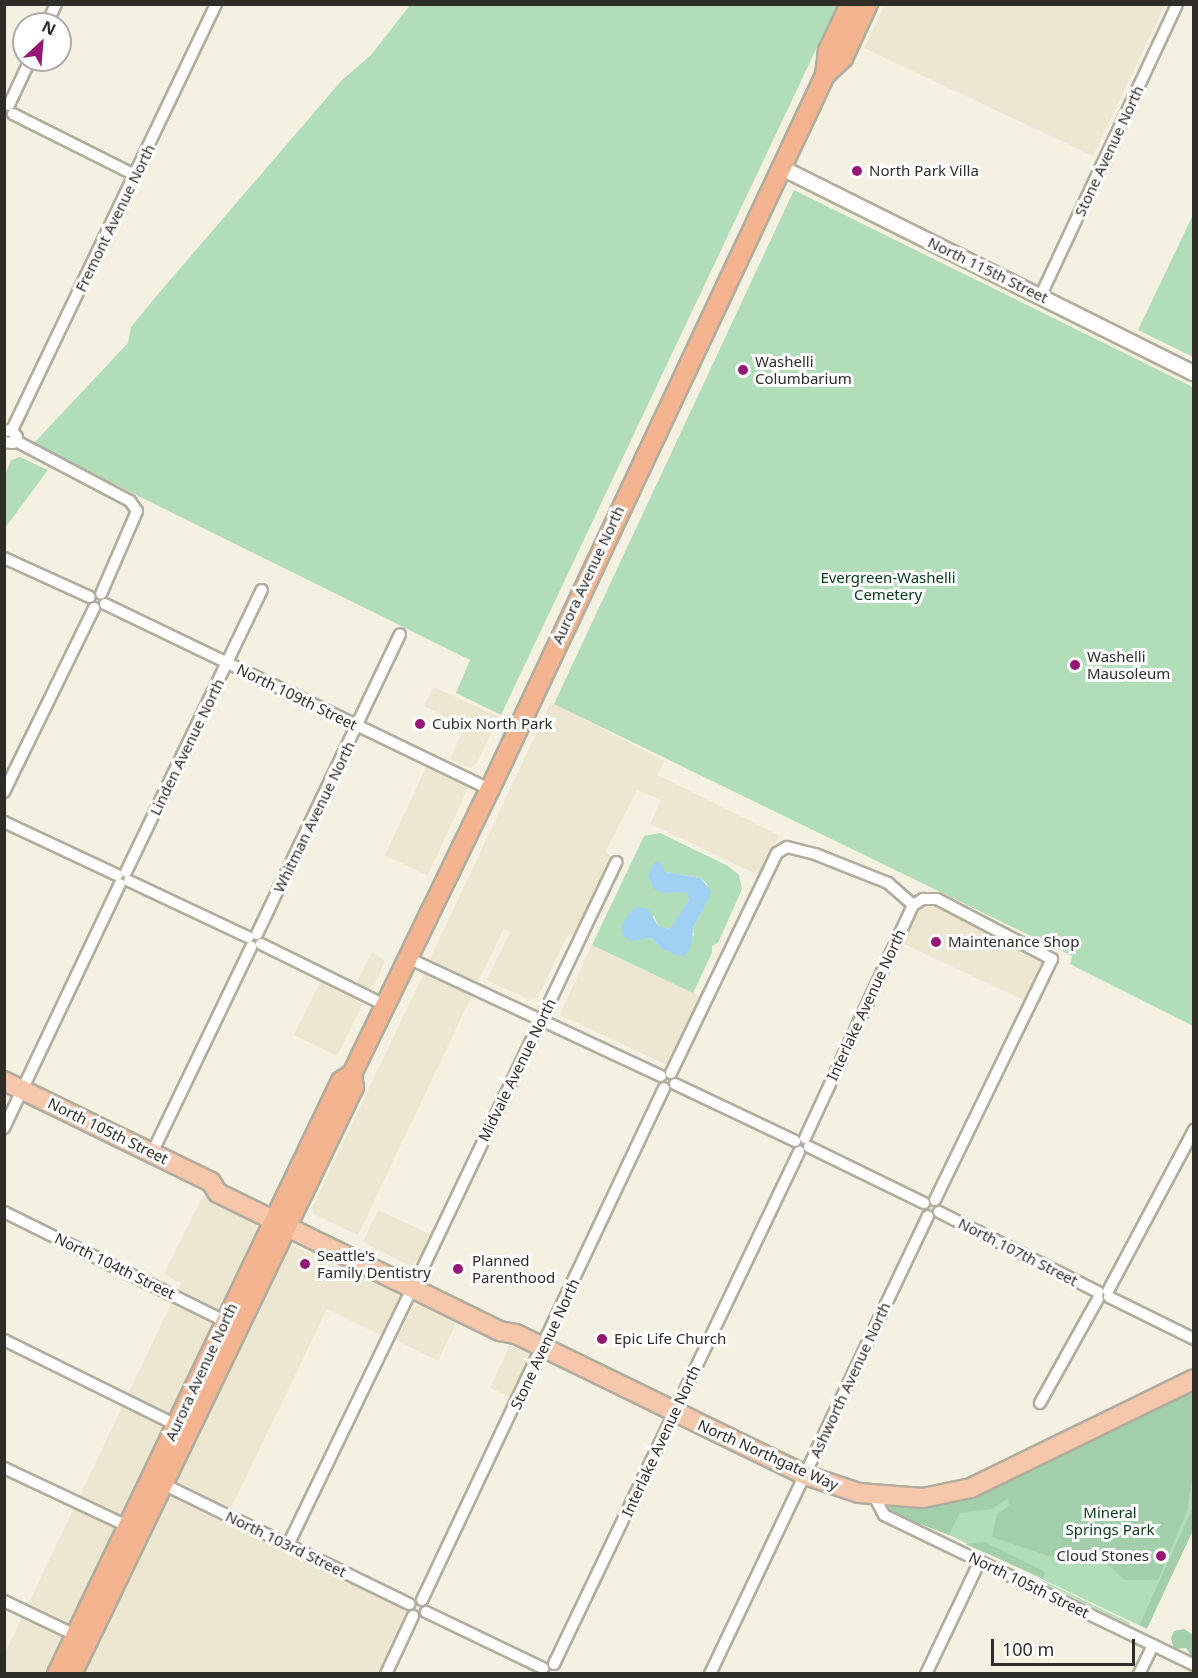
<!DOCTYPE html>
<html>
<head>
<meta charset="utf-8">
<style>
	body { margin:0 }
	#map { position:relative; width:1198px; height:1678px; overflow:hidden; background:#f5f1e2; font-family:"Noto Sans",sans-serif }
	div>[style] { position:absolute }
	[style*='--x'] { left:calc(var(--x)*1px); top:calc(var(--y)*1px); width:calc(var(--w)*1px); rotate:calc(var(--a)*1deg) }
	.built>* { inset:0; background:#ede7d1; transform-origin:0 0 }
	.green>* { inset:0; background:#b1ddb8; transform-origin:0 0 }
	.forest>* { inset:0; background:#a2cea9 }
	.water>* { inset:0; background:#a0d1f2 }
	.roads { filter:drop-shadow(2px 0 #b0ad9e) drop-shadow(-2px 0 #b0ad9e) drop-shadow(0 2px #b0ad9e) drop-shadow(0 -2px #b0ad9e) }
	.minor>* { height:10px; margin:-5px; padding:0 5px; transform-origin:5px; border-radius:5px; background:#fff }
	.tertiary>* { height:14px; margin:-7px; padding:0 7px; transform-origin:7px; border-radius:7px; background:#fff }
	.primary>* { height:18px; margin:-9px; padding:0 9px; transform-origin:9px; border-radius:9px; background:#f7c7ac }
	.trunk>* { height:18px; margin:-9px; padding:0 9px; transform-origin:9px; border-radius:9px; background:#f4b490 }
	.dots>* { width:16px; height:16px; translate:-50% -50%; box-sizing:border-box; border:3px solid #fff; border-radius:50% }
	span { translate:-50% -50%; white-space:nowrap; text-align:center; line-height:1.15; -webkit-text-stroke:6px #fff; paint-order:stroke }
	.street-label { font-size:15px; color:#2f2d28 }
	.poi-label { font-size:15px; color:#2f2d28 }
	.left { translate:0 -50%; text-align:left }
	.right { translate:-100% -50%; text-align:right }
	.park-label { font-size:15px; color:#033816 }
	.frame { position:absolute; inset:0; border:6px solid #2f2d28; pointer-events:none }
	.north { position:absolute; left:12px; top:12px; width:60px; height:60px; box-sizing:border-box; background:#fff; border:2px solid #acaba9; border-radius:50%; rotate:26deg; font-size:16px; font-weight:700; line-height:24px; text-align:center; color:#2f2d28 }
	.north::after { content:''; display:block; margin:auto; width:21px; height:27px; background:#941873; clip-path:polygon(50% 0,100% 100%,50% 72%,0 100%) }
	.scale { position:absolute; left:991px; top:1639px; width:144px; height:27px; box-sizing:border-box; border:3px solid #2f2d28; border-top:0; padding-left:8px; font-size:18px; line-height:21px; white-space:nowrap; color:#2f2d28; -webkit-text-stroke:4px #fff; paint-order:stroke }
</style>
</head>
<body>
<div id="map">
	<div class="built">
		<div style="clip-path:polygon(885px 5px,885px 4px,1165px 5px,1093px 156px,864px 48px)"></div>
		<div style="clip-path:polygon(434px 687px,499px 717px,477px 763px,471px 768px,450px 759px,465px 727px,424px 706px)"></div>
		<div style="clip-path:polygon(551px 702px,664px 761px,658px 775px,779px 835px,761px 874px,754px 873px,650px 824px,661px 800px,637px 790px,605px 853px,612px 856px,574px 936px,568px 934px,538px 997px,530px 1000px,487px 980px,510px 932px,504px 928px,478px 982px,430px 959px)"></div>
		<div style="left:428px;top:763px;width:47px;height:102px;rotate:25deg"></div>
		<div style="clip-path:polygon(924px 903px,933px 903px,1043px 958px,1025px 1001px,902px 943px)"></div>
		<div style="left:592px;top:945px;width:124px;height:77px;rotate:25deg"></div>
		<div style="clip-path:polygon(372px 952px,385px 961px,375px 984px,368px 989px,356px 984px)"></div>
		<div style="clip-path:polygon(424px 973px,473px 993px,358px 1235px,313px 1214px,312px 1208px)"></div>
		<div style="left:320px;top:982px;width:48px;height:59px;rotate:26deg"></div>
		<div style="clip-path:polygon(204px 1194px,255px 1219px,257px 1230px,398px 1293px,398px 1304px,404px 1306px,388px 1339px,327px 1309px,230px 1510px,146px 1470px,48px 1673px,5px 1674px,5px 1653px,181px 1283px,164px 1274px)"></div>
		<div style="clip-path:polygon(378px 1210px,434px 1236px,423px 1259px,410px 1266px,363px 1242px)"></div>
		<div style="clip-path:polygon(423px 1303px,458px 1319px,438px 1361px,396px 1340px,412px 1308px)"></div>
		<div style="clip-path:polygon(510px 1345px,527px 1353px,530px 1360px,512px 1398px,490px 1388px)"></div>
		<div style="clip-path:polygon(169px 1492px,410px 1612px,379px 1673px,82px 1674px)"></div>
	</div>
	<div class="green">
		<div style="clip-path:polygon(410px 5px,837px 5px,501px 715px,456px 693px,470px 660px,33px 444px,128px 343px,131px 327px,159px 293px,342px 80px,371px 55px)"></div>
		<div style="clip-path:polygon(794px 190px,1193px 387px,1193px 1026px,1070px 964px,1072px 956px,554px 704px)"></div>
		<div style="clip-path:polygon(1193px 215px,1193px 357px,1138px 330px)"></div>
		<div style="clip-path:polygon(20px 457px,48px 470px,5px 528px,5px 475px,11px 460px)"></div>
		<div style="clip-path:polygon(evenodd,660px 833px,728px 866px,739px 875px,742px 889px,718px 943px,712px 946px,712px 953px,693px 993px,592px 945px,644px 836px,660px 833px,655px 862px,665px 872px,700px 878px,707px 884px,706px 903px,694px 926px,694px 935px,662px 949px,652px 938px,641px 939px,654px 915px,658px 926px,671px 929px,689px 900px,689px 892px,680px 890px,655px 862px)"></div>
		<div style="clip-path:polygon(1193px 1390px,1193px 1530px,1147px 1629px,924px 1523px,906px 1521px,890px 1512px,889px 1506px,941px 1504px,989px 1490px)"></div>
		<div style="left:1042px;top:1580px;width:98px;height:2px;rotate:26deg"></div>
	</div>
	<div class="forest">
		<div style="clip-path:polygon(1193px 1390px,1193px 1471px,1187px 1511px,1158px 1580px,1125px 1580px,1092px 1550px,1086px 1550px,1085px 1557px,1073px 1564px,992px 1537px,997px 1514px,1009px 1505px,1008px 1498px,992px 1509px,960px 1513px,949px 1535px,890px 1512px,889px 1506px,941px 1504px,989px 1490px)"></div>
		<div style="clip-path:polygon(1193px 1507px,1193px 1530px,1147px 1628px,1140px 1624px)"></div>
		<div style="clip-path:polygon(985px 1542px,1045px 1572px,1043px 1578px,965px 1544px)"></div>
		<div style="clip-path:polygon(1184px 1629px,1193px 1635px,1193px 1658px,1186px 1648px,1174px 1649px,1171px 1638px,1174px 1631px)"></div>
	</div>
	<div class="water">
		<div style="clip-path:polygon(655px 862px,662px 862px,665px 872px,700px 878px,712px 892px,694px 926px,690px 950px,682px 957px,662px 949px,652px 938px,630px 941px,623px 935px,621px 927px,629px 913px,638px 907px,648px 909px,658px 926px,670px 929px,689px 900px,688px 892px,662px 893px,654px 889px,648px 875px)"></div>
	</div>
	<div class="roads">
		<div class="minor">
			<div style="--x:47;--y:24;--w:22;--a:-66"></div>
			<div style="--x:9;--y:105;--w:50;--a:-65"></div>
			<div style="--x:13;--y:114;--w:136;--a:26.6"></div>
			<div style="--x:1040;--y:297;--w:323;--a:-64.9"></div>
			<div style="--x:12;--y:430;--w:472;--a:-64.4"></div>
			<div style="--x:4;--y:431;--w:7;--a:-8"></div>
			<div style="--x:11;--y:430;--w:9;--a:49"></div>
			<div style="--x:17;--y:437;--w:7;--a:124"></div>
			<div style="--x:13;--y:443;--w:9;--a:-174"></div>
			<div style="--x:16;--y:441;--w:129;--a:27.8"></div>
			<div style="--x:130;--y:501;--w:12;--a:55"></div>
			<div style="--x:137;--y:511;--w:90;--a:113.4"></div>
			<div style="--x:4;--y:558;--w:94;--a:24.4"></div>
			<div style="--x:105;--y:604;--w:427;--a:25.7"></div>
			<div style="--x:4;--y:792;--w:205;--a:-63.9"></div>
			<div style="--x:4;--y:822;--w:125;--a:25.1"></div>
			<div style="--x:126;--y:872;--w:313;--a:-64.3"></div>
			<div style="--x:129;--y:881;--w:132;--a:25.2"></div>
			<div style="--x:257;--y:934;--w:332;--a:-64.5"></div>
			<div style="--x:261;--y:944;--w:138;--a:26.2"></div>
			<div style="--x:408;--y:958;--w:279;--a:25"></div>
			<div style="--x:671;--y:1073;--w:244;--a:-64.3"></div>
			<div style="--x:777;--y:853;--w:12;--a:-31"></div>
			<div style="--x:787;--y:847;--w:29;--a:14"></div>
			<div style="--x:815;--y:854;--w:79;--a:21.7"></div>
			<div style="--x:888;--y:883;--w:33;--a:41"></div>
			<div style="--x:675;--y:1084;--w:133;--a:25.4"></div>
			<div style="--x:4;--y:1128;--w:270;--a:-64.6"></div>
			<div style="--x:805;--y:1138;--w:257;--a:-65.1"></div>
			<div style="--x:913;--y:905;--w:12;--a:-31"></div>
			<div style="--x:923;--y:899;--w:14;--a:0"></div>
			<div style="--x:937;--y:899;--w:130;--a:27.6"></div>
			<div style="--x:1052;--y:959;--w:268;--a:115.9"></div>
			<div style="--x:809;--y:1147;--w:128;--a:26"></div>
			<div style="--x:152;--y:1153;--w:229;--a:-64.3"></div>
			<div style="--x:4;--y:1212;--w:246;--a:26.3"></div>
			<div style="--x:939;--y:1212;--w:178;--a:26.7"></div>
			<div style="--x:418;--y:1278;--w:461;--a:-64.5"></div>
			<div style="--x:1108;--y:1291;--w:183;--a:-61.9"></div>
			<div style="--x:1109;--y:1297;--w:95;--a:26.3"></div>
			<div style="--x:4;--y:1340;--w:192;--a:26.3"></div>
			<div style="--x:1040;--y:1403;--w:119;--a:-60.9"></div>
			<div style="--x:4;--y:1468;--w:136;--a:25.2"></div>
			<div style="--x:163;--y:1484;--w:274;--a:26"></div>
			<div style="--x:874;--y:1496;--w:21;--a:62"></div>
			<div style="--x:884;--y:1515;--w:344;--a:25.8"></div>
			<div style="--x:288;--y:1545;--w:285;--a:-64.2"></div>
			<div style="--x:422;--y:1600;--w:566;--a:-64.7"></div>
			<div style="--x:4;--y:1601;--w:79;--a:25.6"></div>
			<div style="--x:426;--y:1612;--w:130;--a:25.6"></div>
			<div style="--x:554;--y:1664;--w:568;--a:-64.43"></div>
			<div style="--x:386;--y:1674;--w:64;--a:-65"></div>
			<div style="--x:710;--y:1674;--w:507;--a:-64.55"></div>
			<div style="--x:926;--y:1674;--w:125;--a:-64.5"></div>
			<div style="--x:1139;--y:1674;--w:32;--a:-64"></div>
		</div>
		<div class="tertiary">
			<div style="--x:782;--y:168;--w:460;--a:26.5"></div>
		</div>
		<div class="primary">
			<div style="--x:4;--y:1081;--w:230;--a:26"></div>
			<div style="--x:211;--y:1182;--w:13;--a:58"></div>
			<div style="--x:218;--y:1193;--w:314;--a:26.1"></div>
			<div style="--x:500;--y:1331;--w:16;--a:11"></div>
			<div style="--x:516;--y:1334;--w:322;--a:26"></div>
			<div style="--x:805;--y:1475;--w:57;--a:18.4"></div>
			<div style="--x:859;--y:1493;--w:64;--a:4.5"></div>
			<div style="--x:923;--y:1498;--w:49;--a:-11.8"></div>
			<div style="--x:971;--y:1488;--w:248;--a:-26"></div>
		</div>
		<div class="trunk">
			<div style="--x:825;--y:75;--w:25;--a:-43"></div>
			<div style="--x:843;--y:58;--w:60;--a:-65.2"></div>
			<div style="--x:57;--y:1674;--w:657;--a:-64.41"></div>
			<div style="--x:341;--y:1081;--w:13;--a:-32"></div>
			<div style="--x:352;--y:1074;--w:317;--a:-64.2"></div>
			<div style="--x:490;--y:789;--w:789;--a:-64.86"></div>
			<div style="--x:825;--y:75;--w:24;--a:-83"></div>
			<div style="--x:828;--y:51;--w:52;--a:-64.9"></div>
			<div style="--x:72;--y:1674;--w:651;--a:-64.34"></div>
			<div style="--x:354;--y:1087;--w:13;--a:-99"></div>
		</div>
	</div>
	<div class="dots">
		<div style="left:857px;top:171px;background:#941873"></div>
		<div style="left:743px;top:370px;background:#941873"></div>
		<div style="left:1075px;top:665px;background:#941873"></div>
		<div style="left:420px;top:724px;background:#941873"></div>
		<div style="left:936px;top:942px;background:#941873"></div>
		<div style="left:305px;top:1264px;background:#941873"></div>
		<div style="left:458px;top:1269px;background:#941873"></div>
		<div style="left:602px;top:1339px;background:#941873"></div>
		<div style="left:1161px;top:1556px;background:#941873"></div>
	</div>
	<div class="street-label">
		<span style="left:1109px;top:151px;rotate:-65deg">Stone Avenue North</span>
		<span style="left:115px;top:218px;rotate:-64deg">Fremont Avenue North</span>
		<span style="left:988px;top:270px;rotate:26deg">North 115th Street</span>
		<span style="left:588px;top:575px;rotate:-65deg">Aurora Avenue North</span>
		<span style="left:297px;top:697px;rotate:26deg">North 109th Street</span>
		<span style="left:187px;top:747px;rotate:-64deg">Linden Avenue North</span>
		<span style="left:314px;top:817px;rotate:-64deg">Whitman Avenue North</span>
		<span style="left:866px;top:1005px;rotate:-65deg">Interlake Avenue North</span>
		<span style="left:517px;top:1070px;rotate:-64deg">Midvale Avenue North</span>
		<span style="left:108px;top:1131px;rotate:26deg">North 105th Street</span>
		<span style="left:1018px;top:1252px;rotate:27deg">North 107th Street</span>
		<span style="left:115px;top:1266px;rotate:26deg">North 104th Street</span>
		<span style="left:545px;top:1344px;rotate:-65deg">Stone Avenue North</span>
		<span style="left:201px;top:1372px;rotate:-65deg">Aurora Avenue North</span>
		<span style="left:850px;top:1380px;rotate:-65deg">Ashworth Avenue North</span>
		<span style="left:661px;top:1441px;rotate:-65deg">Interlake Avenue North</span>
		<span style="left:768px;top:1455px;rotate:24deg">North Northgate Way</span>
		<span style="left:286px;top:1544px;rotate:26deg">North 103rd Street</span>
		<span style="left:1029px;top:1585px;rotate:26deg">North 105th Street</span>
	</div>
	<div class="poi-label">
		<span class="left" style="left:869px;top:171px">North Park Villa</span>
		<span class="left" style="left:755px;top:370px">Washelli<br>Columbarium</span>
		<span class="left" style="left:1087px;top:665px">Washelli<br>Mausoleum</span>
		<span class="left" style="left:432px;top:724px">Cubix North Park</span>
		<span class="left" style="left:948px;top:942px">Maintenance Shop</span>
		<span class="left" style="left:317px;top:1264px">Seattle's<br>Family Dentistry</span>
		<span class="left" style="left:472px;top:1269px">Planned<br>Parenthood</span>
		<span class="left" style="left:614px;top:1339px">Epic Life Church</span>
		<span class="right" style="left:1149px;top:1556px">Cloud Stones</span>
	</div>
	<div class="park-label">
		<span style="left:888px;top:586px">Evergreen-Washelli<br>Cemetery</span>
		<span style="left:1110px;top:1521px">Mineral<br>Springs Park</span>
	</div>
	<div class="frame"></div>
	<div class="north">N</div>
	<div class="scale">100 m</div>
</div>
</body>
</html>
